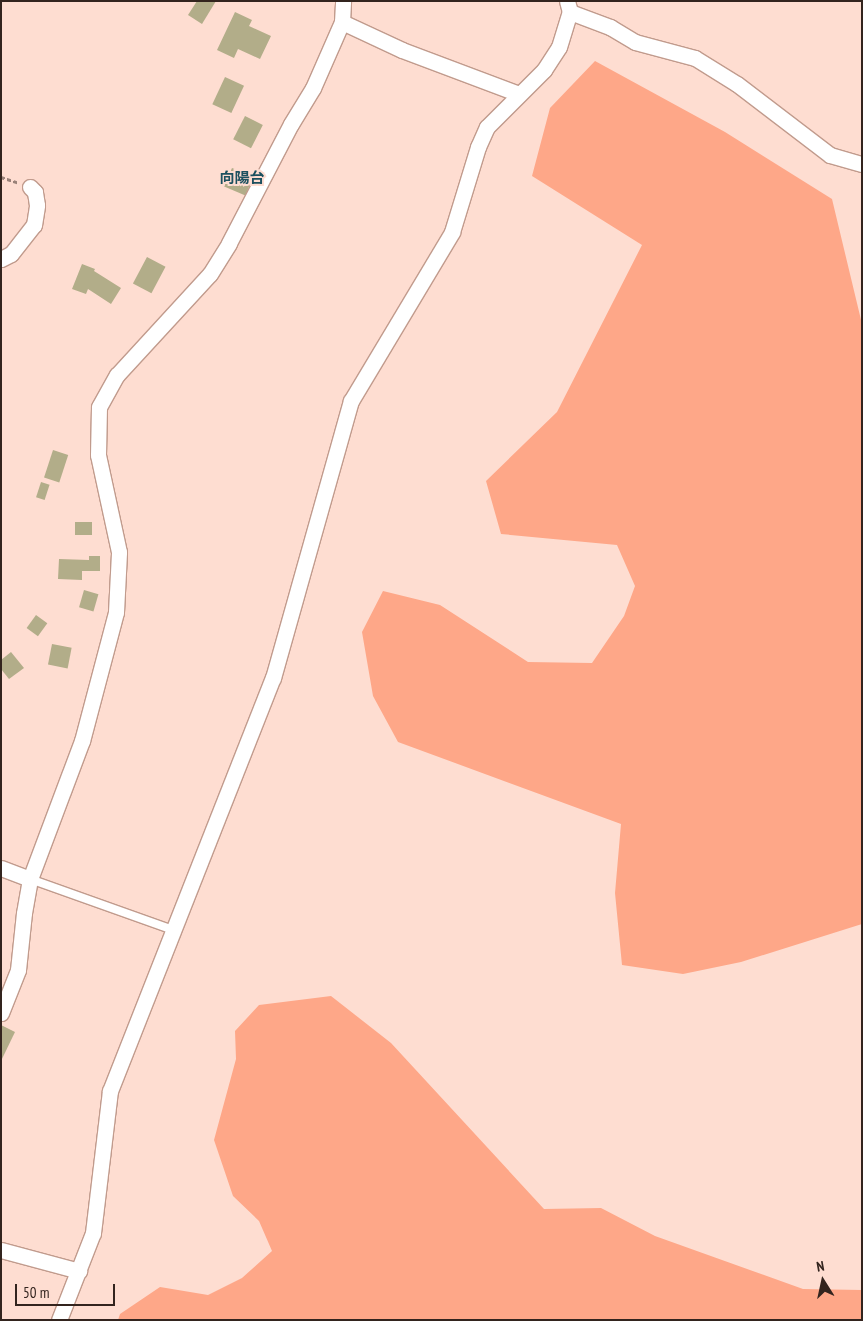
<!DOCTYPE html>
<html>
<head>
<meta charset="utf-8">
<style>
	body { margin:0 }
	#map { position:relative; width:863px; height:1321px; overflow:hidden; background:#feddd1; font-family:"PT Sans Narrow","Noto Sans JP",sans-serif }
	div>[style] { position:absolute }
	[style*='--x'] { left:calc(var(--x)*1px); top:calc(var(--y)*1px); width:calc(var(--w)*1px); rotate:calc(var(--a)*1deg) }
	.green>* { inset:0; background:#fea788 }
	.building>* { inset:0; background:#b2ad89; transform-origin:0 0 }
	.path>* { height:2.5px; margin-top:-1.25px; transform-origin:0; background:repeating-linear-gradient(90deg,#9a8279 0 4px,transparent 0 6.5px) }
	.roads { filter:drop-shadow(1px 0 #c19b8d) drop-shadow(-1px 0 #c19b8d) drop-shadow(0 1px #c19b8d) drop-shadow(0 -1px #c19b8d) }
	.lane>* { height:8px; margin:-4px; padding:0 4px; transform-origin:4px; border-radius:4px; background:#fff }
	.street>* { height:15px; margin:-7.5px; padding:0 7.5px; transform-origin:7.5px; border-radius:7.5px; background:#fff }
	span { translate:-50% -50%; white-space:nowrap; text-align:center; line-height:1.15; -webkit-text-stroke:4px #feddd1; paint-order:stroke }
	.quarter-label { font-size:15px; color:#1c505f; font-weight:700 }
	.frame { position:absolute; inset:0; border:2px solid #33241e; pointer-events:none }
	.north { position:absolute; left:798px; top:1256px; width:50px; height:50px; -webkit-text-stroke:4px #feddd1; paint-order:stroke; rotate:350deg; font-size:14px; font-weight:700; line-height:20px; text-align:center; color:#33241e }
	.north::after { content:''; display:block; margin:auto; width:18px; height:22px; background:#33241e; clip-path:polygon(50% 0,100% 100%,50% 72%,0 100%) }
	.scale { position:absolute; left:15px; top:1284px; width:100px; height:22px; box-sizing:border-box; border:2px solid #33241e; border-top:0; padding-left:6px; font-size:15px; line-height:18px; white-space:nowrap; color:#33241e; -webkit-text-stroke:4px #feddd1; paint-order:stroke }
</style>
</head>
<body>
<div id="map">
	<div class="green">
		<div style="clip-path:polygon(595px 61px,725px 132px,832px 199px,862px 324px,862px 924px,741px 962px,683px 974px,622px 965px,615px 893px,621px 824px,398px 742px,373px 696px,362px 632px,383px 591px,440px 605px,528px 662px,592px 663px,624px 616px,635px 586px,617px 545px,501px 534px,486px 481px,557px 412px,642px 245px,532px 176px,550px 108px)"></div>
		<div style="clip-path:polygon(331px 996px,391px 1043px,544px 1209px,601px 1208px,655px 1236px,803px 1289px,862px 1290px,862px 1320px,118px 1320px,120px 1314px,160px 1287px,208px 1295px,242px 1278px,272px 1251px,259px 1221px,233px 1196px,214px 1140px,236px 1059px,235px 1031px,259px 1005px)"></div>
	</div>
	<div class="building">
		<div style="clip-path:polygon(197px 1px,216px 1px,202px 24px,188px 15px)"></div>
		<div style="clip-path:polygon(235px 12px,252px 20px,249px 26px,271px 36px,260px 59px,238px 49px,234px 58px,217px 50px)"></div>
		<div style="left:225px;top:77px;width:21px;height:30px;rotate:25deg"></div>
		<div style="left:245px;top:116px;width:20px;height:26px;rotate:27deg"></div>
		<div style="left:232px;top:168px;width:23px;height:20px;rotate:23deg"></div>
		<div style="left:147px;top:257px;width:21px;height:30px;rotate:28deg"></div>
		<div style="clip-path:polygon(82px 264px,95px 269px,94px 271px,121px 288px,111px 304px,88px 289px,86px 294px,72px 289px)"></div>
		<div style="left:53px;top:450px;width:16px;height:29px;rotate:18deg"></div>
		<div style="left:41px;top:482px;width:9px;height:16px;rotate:18deg"></div>
		<div style="left:92px;top:522px;width:13px;height:17px;rotate:90deg"></div>
		<div style="clip-path:polygon(89px 556px,100px 556px,100px 571px,82px 571px,82px 580px,58px 579px,59px 559px,89px 560px)"></div>
		<div style="left:84px;top:590px;width:15px;height:18px;rotate:16deg"></div>
		<div style="left:36px;top:615px;width:14px;height:16px;rotate:36deg"></div>
		<div style="left:52px;top:644px;width:20px;height:21px;rotate:11deg"></div>
		<div style="clip-path:polygon(11px 652px,24px 668px,9px 679px,1px 669px,1px 660px)"></div>
		<div style="clip-path:polygon(1px 1025px,15px 1032px,1px 1061px)"></div>
	</div>
	<div class="path">
		<div style="--x:1;--y:177;--w:19;--a:18"></div>
	</div>
	<div class="roads">
		<div class="lane">
			<div style="--x:30;--y:879;--w:152;--a:19.6"></div>
		</div>
		<div class="street">
			<div style="--x:570;--y:12;--w:43;--a:20.6"></div>
			<div style="--x:610;--y:27;--w:29;--a:31"></div>
			<div style="--x:635;--y:42;--w:62;--a:14.9"></div>
			<div style="--x:695;--y:58;--w:49;--a:31.8"></div>
			<div style="--x:737;--y:84;--w:117;--a:37.4"></div>
			<div style="--x:830;--y:155;--w:33;--a:16"></div>
			<div style="--x:342;--y:22;--w:66;--a:25"></div>
			<div style="--x:402;--y:50;--w:125;--a:20.6"></div>
			<div style="--x:1;--y:259;--w:11;--a:-27"></div>
			<div style="--x:11;--y:254;--w:37;--a:-52"></div>
			<div style="--x:34;--y:225;--w:20;--a:-81"></div>
			<div style="--x:37;--y:205;--w:13;--a:-99"></div>
			<div style="--x:35;--y:192;--w:7;--a:-135"></div>
			<div style="--x:1;--y:868;--w:31;--a:21"></div>
			<div style="--x:1;--y:1013;--w:46;--a:-68.4"></div>
			<div style="--x:18;--y:970;--w:57;--a:-84"></div>
			<div style="--x:24;--y:913;--w:35;--a:-80"></div>
			<div style="--x:30;--y:879;--w:147;--a:-69.4"></div>
			<div style="--x:82;--y:741;--w:133;--a:-75.2"></div>
			<div style="--x:116;--y:612;--w:60;--a:-87.1"></div>
			<div style="--x:119;--y:552;--w:99;--a:-102.2"></div>
			<div style="--x:98;--y:455;--w:48;--a:-88.8"></div>
			<div style="--x:99;--y:407;--w:37;--a:-61"></div>
			<div style="--x:117;--y:375;--w:137;--a:-47.4"></div>
			<div style="--x:210;--y:274;--w:36;--a:-58"></div>
			<div style="--x:229;--y:243;--w:134;--a:-62.5"></div>
			<div style="--x:291;--y:124;--w:42;--a:-58.6"></div>
			<div style="--x:313;--y:88;--w:72;--a:-66.3"></div>
			<div style="--x:342;--y:22;--w:21;--a:-87"></div>
			<div style="--x:1;--y:1250;--w:81;--a:15.1"></div>
			<div style="--x:59;--y:1320;--w:93;--a:-68.7"></div>
			<div style="--x:93;--y:1233;--w:143;--a:-83.2"></div>
			<div style="--x:110;--y:1091;--w:444;--a:-68.5"></div>
			<div style="--x:273;--y:678;--w:288;--a:-74.3"></div>
			<div style="--x:351;--y:401;--w:197;--a:-59.1"></div>
			<div style="--x:452;--y:232;--w:89;--a:-73"></div>
			<div style="--x:478;--y:147;--w:22;--a:-66"></div>
			<div style="--x:487;--y:127;--w:81;--a:-45"></div>
			<div style="--x:544;--y:70;--w:27;--a:-57"></div>
			<div style="--x:559;--y:47;--w:37;--a:-73"></div>
			<div style="--x:570;--y:12;--w:11;--a:-105"></div>
		</div>
	</div>
	<div class="quarter-label">
		<span style="left:242px;top:178px">向陽台</span>
	</div>
	<div class="frame"></div>
	<div class="north">N</div>
	<div class="scale">50 m</div>
</div>
</body>
</html>
